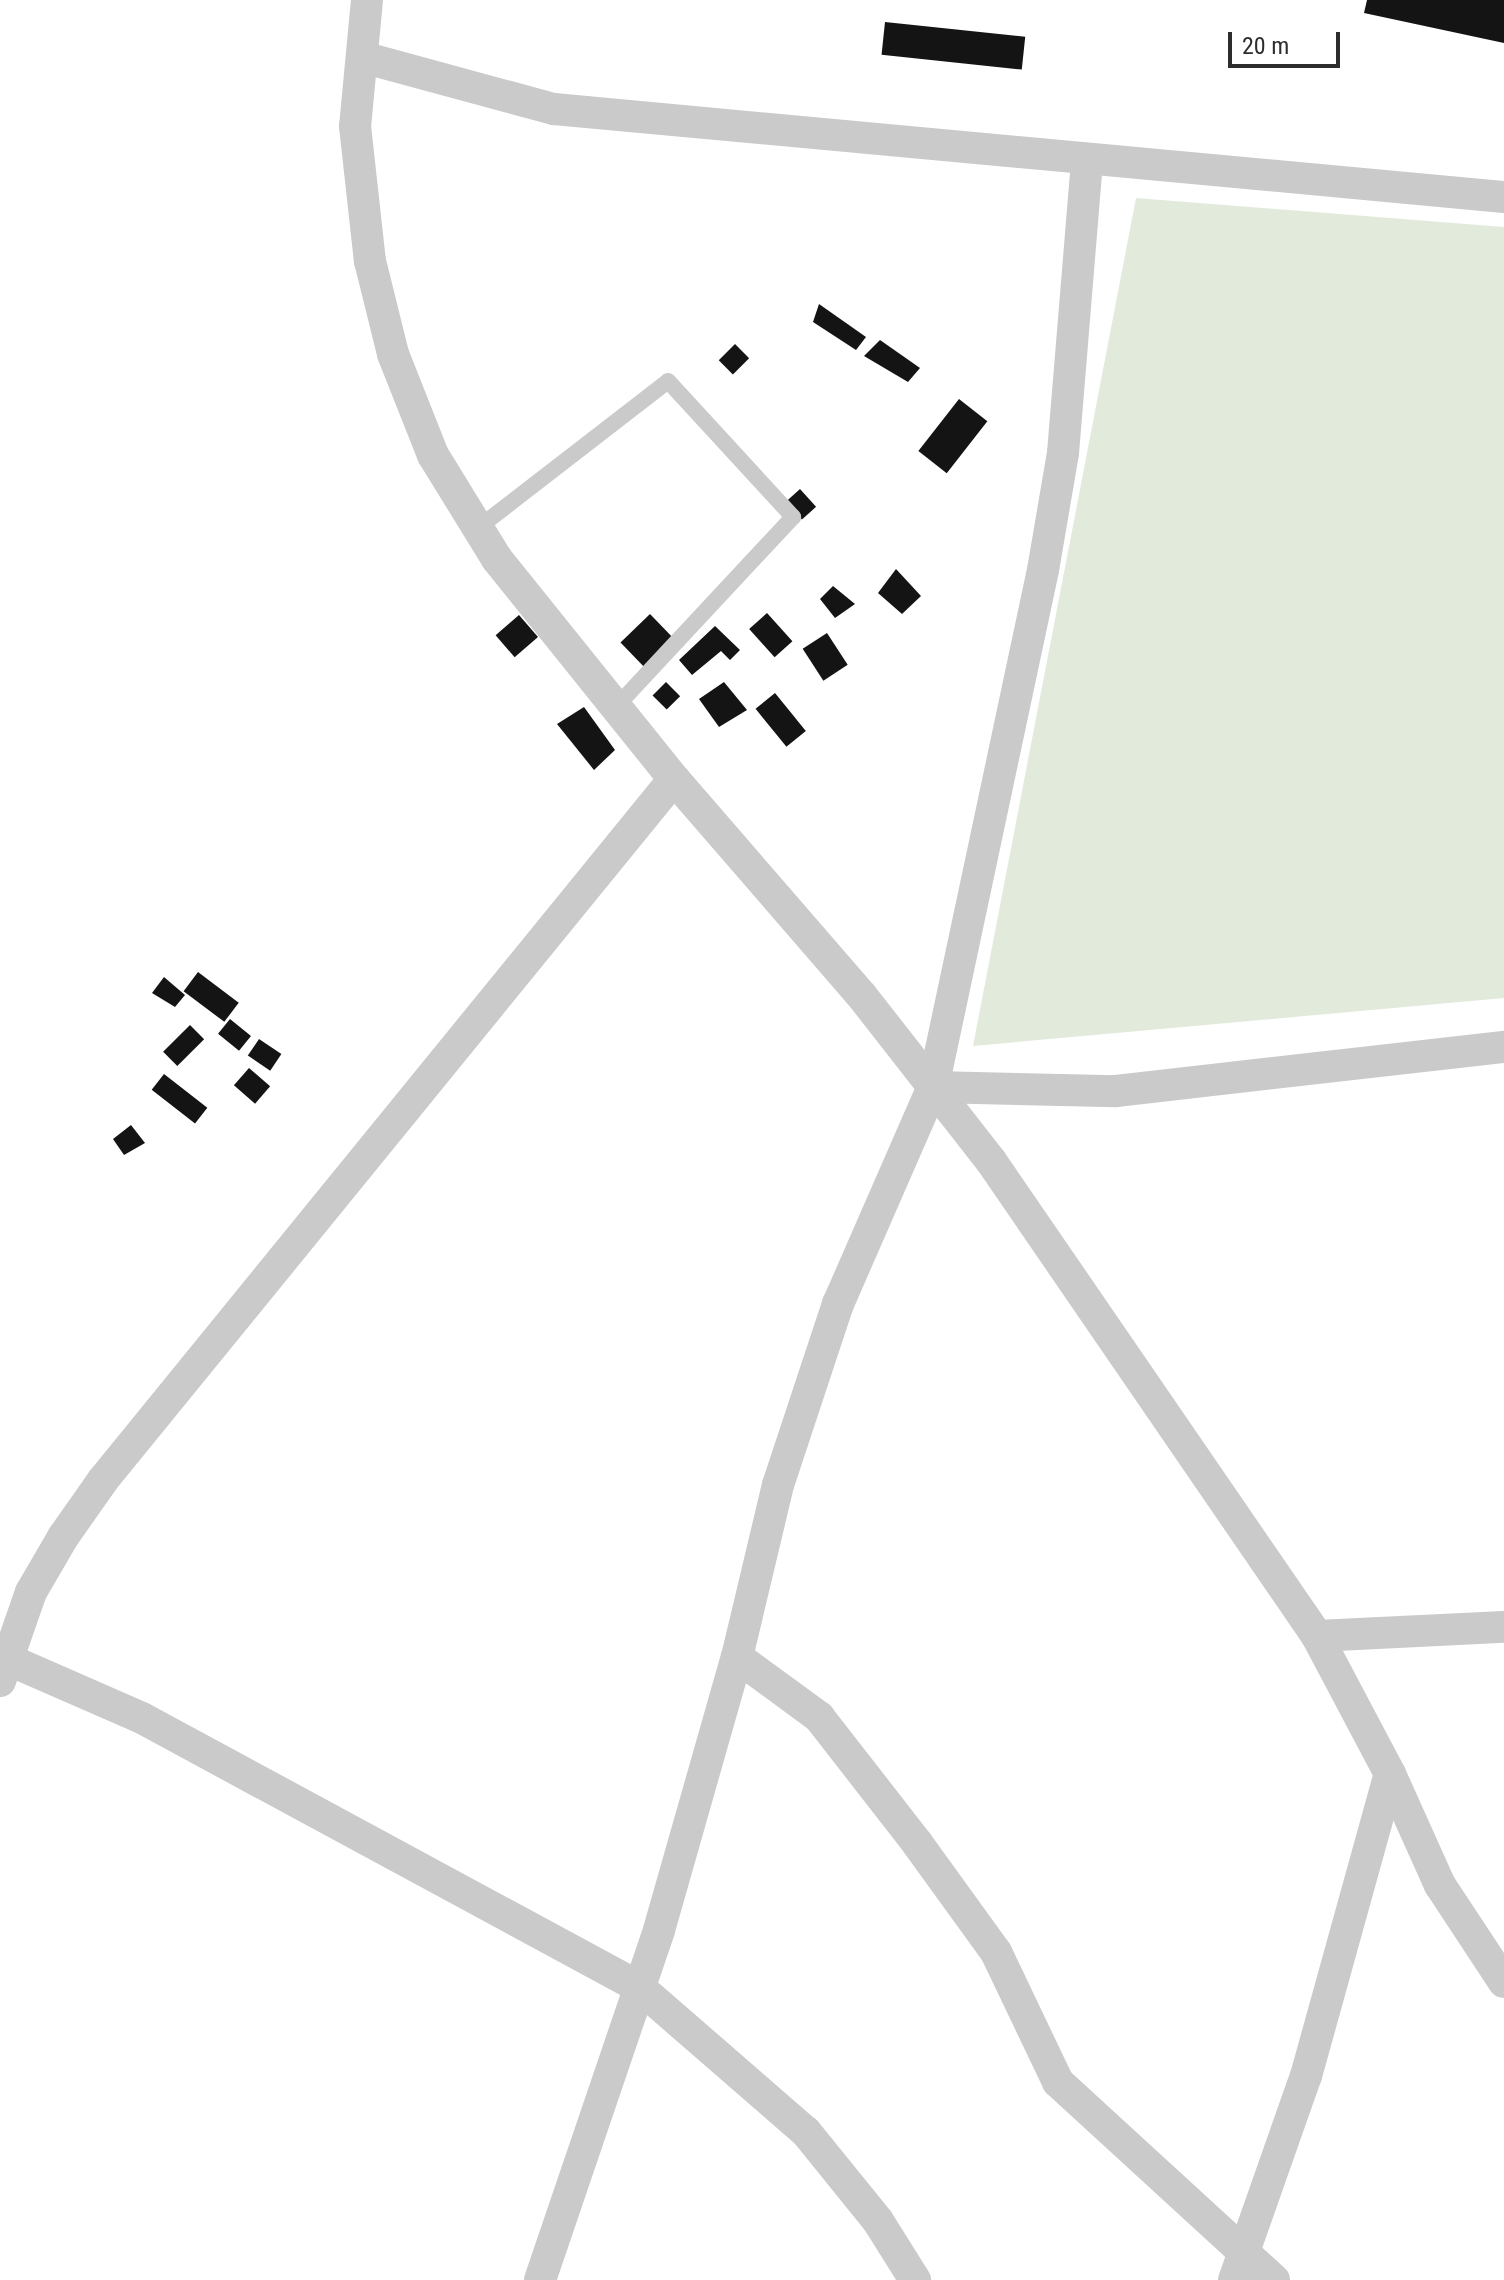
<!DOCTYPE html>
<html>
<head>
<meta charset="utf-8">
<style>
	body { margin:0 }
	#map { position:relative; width:1504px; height:2280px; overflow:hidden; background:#fff; font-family:"Roboto Condensed",sans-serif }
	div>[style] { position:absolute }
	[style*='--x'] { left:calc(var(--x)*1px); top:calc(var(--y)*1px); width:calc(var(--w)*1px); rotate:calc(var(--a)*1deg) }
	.green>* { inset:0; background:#e2eadc }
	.building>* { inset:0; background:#141414; transform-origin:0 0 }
	.service>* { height:16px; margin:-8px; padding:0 8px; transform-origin:8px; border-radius:8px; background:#cacaca }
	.minor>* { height:32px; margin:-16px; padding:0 16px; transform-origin:16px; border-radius:16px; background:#cacaca }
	span { translate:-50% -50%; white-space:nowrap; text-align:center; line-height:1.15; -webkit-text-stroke:8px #fff; paint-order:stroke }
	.scale { position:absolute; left:1228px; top:32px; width:112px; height:36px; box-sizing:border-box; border:4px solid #2d2d2d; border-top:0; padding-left:10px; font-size:24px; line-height:28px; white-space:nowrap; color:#2d2d2d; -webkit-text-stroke:6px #fff; paint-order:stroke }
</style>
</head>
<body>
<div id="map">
	<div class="green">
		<div style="clip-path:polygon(1136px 198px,1504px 227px,1504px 998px,973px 1046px)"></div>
	</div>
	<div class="building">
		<div style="clip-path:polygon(1367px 0,1504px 0,1504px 43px,1364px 13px)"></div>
		<div style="left:885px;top:22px;width:141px;height:33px;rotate:6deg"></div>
		<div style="clip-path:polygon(819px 304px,866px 337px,856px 350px,813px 322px)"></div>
		<div style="clip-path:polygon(880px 340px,920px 368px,908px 382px,864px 356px)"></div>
		<div style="left:735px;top:344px;width:20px;height:23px;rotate:45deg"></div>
		<div style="left:959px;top:399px;width:36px;height:66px;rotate:38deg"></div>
		<div style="left:800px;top:489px;width:24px;height:19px;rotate:48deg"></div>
		<div style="clip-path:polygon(896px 569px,921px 596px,902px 614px,878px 593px)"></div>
		<div style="clip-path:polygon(833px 586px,855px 604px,835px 618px,820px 599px)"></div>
		<div style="left:767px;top:613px;width:38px;height:24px;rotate:48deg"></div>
		<div style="left:650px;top:614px;width:33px;height:41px;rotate:46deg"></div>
		<div style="left:519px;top:615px;width:29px;height:31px;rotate:49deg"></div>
		<div style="clip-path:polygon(715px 626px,740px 650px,730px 660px,721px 651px,692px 675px,679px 660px)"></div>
		<div style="left:827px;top:633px;width:38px;height:29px;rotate:57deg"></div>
		<div style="left:666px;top:682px;width:20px;height:19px;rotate:45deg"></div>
		<div style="clip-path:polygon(724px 682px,747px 710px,719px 727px,699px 699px)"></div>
		<div style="left:775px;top:693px;width:49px;height:25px;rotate:51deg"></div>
		<div style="clip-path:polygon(584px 707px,615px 750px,594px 770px,557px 724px)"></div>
		<div style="left:198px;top:972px;width:51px;height:24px;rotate:37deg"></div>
		<div style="clip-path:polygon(164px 977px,185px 995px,175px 1007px,152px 993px)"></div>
		<div style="left:230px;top:1019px;width:27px;height:19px;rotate:39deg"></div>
		<div style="left:190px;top:1025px;width:20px;height:38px;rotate:45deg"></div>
		<div style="left:259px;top:1039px;width:27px;height:20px;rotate:34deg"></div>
		<div style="left:249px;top:1068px;width:28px;height:23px;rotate:41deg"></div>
		<div style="left:164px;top:1074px;width:55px;height:20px;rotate:38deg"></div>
		<div style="clip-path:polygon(131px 1125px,145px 1143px,124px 1155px,113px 1139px)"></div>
	</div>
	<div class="service">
		<div style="--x:478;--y:528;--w:240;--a:-37.7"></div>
		<div style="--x:668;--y:381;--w:185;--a:47.4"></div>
		<div style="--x:793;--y:517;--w:258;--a:133"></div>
	</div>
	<div class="minor">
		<div style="--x:367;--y:0;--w:127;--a:95.4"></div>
		<div style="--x:355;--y:126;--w:136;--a:83.7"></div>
		<div style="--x:370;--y:261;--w:96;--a:76.1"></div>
		<div style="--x:393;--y:354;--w:109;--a:68.4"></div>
		<div style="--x:433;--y:455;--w:122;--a:58.4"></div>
		<div style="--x:497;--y:559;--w:282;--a:51.2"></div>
		<div style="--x:674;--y:779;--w:287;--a:49.1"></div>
		<div style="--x:862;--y:996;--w:209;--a:52"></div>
		<div style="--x:991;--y:1161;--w:576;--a:55.54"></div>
		<div style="--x:1317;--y:1636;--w:156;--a:62.1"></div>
		<div style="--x:1390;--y:1774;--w:122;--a:65.8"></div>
		<div style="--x:1440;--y:1885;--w:116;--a:56.6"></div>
		<div style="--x:362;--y:57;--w:199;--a:15.2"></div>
		<div style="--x:554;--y:109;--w:954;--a:5.29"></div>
		<div style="--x:933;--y:1087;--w:183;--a:1.3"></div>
		<div style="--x:1116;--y:1091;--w:390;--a:-6.5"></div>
		<div style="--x:1317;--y:1636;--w:187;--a:-2.8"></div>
		<div style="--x:737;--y:1657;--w:102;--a:36.2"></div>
		<div style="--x:819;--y:1717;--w:160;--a:52.1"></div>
		<div style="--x:917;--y:1843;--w:135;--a:54.1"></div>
		<div style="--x:996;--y:1952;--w:144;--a:64.5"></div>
		<div style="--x:1058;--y:2082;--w:293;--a:42.5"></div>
		<div style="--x:7;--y:1659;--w:147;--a:23.6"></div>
		<div style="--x:142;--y:1718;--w:565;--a:28.42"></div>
		<div style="--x:639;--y:1987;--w:221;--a:41"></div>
		<div style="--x:806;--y:2132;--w:114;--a:51"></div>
		<div style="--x:878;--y:2221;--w:70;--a:57.9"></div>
		<div style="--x:0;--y:1681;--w:94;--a:-70.8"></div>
		<div style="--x:31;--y:1592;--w:64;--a:-59.8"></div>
		<div style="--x:63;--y:1537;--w:70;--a:-54.9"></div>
		<div style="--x:103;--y:1480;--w:904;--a:-50.84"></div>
		<div style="--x:540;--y:2280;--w:370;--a:-71.2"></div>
		<div style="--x:659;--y:1930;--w:284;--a:-74.1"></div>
		<div style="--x:737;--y:1657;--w:177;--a:-76.6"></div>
		<div style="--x:778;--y:1485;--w:191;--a:-71.7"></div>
		<div style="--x:838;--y:1304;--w:237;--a:-66.4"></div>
		<div style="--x:933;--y:1087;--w:529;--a:-77.99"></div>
		<div style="--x:1043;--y:570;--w:119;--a:-80.3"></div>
		<div style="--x:1063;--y:453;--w:295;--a:-85.3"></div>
		<div style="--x:1234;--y:2280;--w:216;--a:-70.6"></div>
		<div style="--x:1306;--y:2076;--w:313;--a:-74.5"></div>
	</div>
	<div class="scale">20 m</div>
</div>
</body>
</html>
